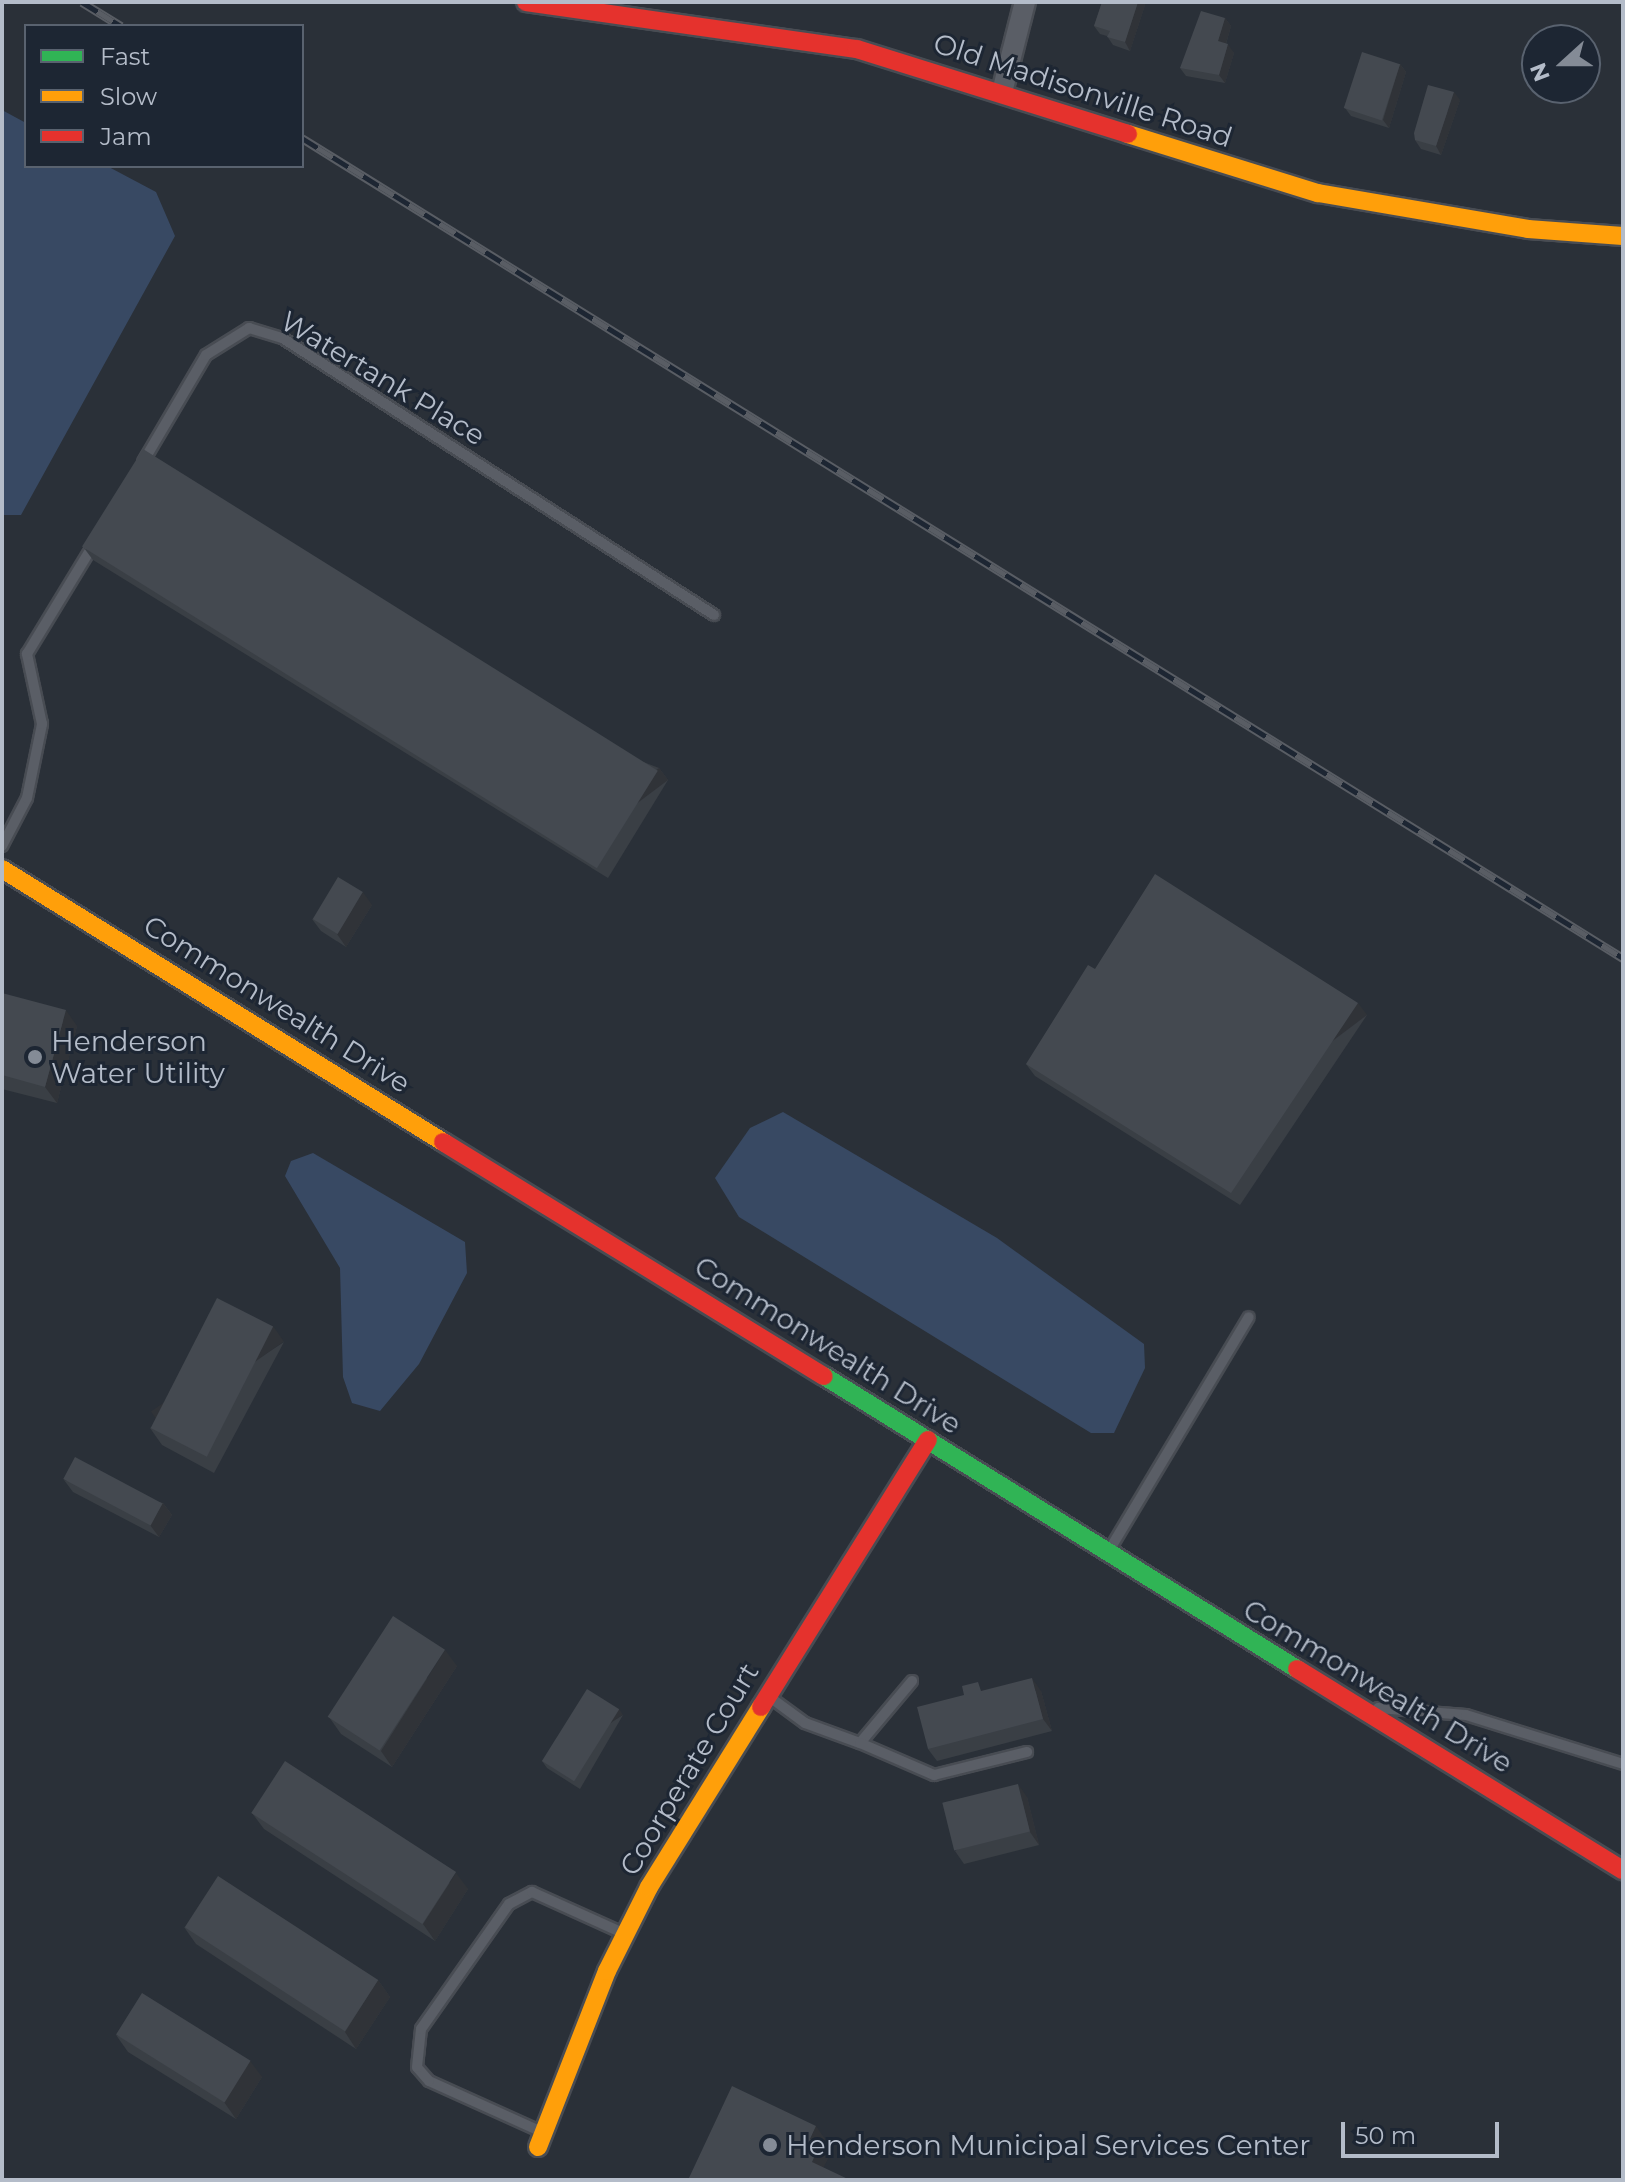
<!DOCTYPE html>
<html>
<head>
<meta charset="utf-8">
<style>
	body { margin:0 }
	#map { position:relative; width:1625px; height:2182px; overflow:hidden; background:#2a3038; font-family:Montserrat,sans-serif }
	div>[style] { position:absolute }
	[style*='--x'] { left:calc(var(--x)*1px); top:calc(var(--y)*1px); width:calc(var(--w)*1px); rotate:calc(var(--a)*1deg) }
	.water>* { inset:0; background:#384963 }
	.roads { filter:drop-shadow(2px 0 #484c53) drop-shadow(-2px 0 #484c53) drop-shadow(0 2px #484c53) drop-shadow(0 -2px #484c53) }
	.lane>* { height:10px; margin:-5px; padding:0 5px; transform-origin:5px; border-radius:5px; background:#5a5e66 }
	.street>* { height:20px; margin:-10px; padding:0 10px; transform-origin:10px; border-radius:10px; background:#5a5e66 }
	.fast>* { height:18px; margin:-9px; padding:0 9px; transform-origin:9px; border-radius:9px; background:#30b455 }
	.slow>* { height:18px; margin:-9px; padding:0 9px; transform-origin:9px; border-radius:9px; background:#ff9f0a }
	.jam>* { height:18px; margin:-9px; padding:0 9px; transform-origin:9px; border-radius:9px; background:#e5322d }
	.rail>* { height:9px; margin-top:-4.5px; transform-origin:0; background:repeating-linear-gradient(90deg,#1d2633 0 18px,#595d64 0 36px); box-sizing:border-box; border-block:2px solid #595d64 }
	.wall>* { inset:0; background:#3a3f45 }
	.shaded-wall>* { inset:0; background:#303338; transform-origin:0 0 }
	.building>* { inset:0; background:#444950; transform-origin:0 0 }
	.dots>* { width:22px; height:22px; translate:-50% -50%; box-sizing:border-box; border:4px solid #1d2633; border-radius:50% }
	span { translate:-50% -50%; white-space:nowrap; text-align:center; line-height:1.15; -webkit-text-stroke:6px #1d2633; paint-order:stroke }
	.street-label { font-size:28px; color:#b4bcc9 }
	.poi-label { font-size:28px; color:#b4bcc9 }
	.left { translate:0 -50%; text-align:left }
	.frame { position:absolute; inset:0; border:4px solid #b4bcc9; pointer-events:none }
	.legend { position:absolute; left:24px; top:24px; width:280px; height:144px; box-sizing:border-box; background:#1d2633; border:2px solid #59626f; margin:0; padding:10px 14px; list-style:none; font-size:24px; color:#b4bcc9 }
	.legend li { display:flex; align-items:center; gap:16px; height:40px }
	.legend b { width:40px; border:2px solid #59626f }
	.north { position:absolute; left:1521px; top:24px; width:80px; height:80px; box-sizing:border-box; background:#1d2633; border:2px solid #59626f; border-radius:50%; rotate:249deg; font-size:22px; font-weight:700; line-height:32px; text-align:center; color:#b4bcc9 }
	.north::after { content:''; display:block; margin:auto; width:28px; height:36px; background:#848b96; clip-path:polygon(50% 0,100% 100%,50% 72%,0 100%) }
	.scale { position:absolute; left:1341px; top:2122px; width:158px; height:36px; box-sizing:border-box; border:4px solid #b4bcc9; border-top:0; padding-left:10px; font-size:24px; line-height:28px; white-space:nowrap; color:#b4bcc9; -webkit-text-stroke:6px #1d2633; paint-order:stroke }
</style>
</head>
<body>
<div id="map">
	<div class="water">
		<div style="clip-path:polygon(2px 110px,26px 123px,26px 166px,107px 166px,156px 192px,175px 236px,21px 515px,2px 515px)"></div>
		<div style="clip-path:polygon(783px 1112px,997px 1238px,1144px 1344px,1145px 1368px,1114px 1433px,1091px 1433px,739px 1217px,715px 1178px,750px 1128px)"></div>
		<div style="clip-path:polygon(313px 1153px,465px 1242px,467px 1273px,419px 1364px,380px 1411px,352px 1403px,343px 1377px,340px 1268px,285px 1176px,291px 1161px)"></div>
	</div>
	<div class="roads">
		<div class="lane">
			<div style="--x:143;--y:462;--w:124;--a:-59.5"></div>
			<div style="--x:206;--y:355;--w:51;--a:-32.1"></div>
			<div style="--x:249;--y:328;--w:37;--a:17"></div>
			<div style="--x:284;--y:339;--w:511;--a:32.69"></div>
			<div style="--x:2;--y:846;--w:54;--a:-62.5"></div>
			<div style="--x:27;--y:798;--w:76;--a:-78.5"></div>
			<div style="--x:42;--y:724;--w:72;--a:-102.1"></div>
			<div style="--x:27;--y:654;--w:129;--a:-58.7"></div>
			<div style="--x:1110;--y:1549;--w:270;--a:-59.1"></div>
			<div style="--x:771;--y:1698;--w:42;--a:36.3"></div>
			<div style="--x:805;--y:1723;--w:59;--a:20"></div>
			<div style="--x:860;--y:1743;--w:81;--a:-50"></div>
			<div style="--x:1378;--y:1708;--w:88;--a:4.5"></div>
			<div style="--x:1466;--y:1715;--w:164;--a:17.3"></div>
			<div style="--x:860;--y:1743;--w:81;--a:23.4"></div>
			<div style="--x:934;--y:1775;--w:96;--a:-13.9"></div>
			<div style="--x:542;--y:2132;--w:124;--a:-155.7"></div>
			<div style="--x:429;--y:2081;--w:18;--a:-131"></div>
			<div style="--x:417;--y:2067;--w:38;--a:-84"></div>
			<div style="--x:421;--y:2029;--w:153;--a:-54.9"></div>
			<div style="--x:509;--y:1904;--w:26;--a:-28"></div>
			<div style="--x:532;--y:1892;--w:100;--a:24.3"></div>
		</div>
		<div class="street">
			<div style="--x:1002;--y:92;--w:93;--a:-75.7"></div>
		</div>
		<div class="fast">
			<div style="--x:824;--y:1376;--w:556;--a:31.78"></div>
		</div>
		<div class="slow">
			<div style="--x:1128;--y:134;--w:199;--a:17.3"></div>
			<div style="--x:1318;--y:193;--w:213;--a:9.7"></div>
			<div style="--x:1528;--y:229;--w:95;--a:4.2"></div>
			<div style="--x:2;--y:869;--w:519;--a:31.76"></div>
			<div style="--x:538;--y:2147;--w:189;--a:-68.6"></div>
			<div style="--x:607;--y:1971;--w:94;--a:-63.4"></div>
			<div style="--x:649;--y:1887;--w:212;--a:-58.1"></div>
		</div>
		<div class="jam">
			<div style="--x:526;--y:2;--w:334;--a:8.1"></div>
			<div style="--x:857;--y:49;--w:284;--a:17.4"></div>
			<div style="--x:443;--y:1142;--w:447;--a:31.6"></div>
			<div style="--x:1297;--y:1669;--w:383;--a:31.7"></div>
			<div style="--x:761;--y:1707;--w:315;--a:-58"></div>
		</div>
	</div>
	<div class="rail">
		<div style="--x:82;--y:2;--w:46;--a:31.6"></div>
		<div style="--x:302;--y:138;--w:1555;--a:31.83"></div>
	</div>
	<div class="wall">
		<div style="clip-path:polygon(1102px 2px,1143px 2px,1145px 5px,1130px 51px,1113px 45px,1107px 36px,1100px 34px,1094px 26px)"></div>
		<div style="clip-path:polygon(1225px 18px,1231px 26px,1226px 44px,1234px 53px,1225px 83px,1186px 76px,1180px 68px)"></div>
		<div style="clip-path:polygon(1400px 64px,1406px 72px,1389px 128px,1351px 116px,1345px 108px)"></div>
		<div style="clip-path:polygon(1460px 100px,1441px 155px,1421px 149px,1415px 140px)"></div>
		<div style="clip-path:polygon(84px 548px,659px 768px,668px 780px,608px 878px,93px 560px)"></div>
		<div style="clip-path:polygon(372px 905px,346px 947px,321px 931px,312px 919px)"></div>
		<div style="clip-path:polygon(2px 993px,77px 1026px,57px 1103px,2px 1089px)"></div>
		<div style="clip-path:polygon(1367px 1015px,1240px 1205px,1035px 1076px,1026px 1064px)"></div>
		<div style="clip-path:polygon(284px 1342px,214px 1473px,162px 1445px,150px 1428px)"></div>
		<div style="clip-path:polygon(64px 1480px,163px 1503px,172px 1515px,159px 1537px,73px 1492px)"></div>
		<div style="clip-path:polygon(457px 1666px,392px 1767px,341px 1734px,329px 1717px)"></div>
		<div style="clip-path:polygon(984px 1691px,1041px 1691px,1052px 1731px,937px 1761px,928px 1749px)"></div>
		<div style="clip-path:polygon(623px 1715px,580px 1789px,547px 1768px,542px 1761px)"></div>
		<div style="clip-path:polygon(1027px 1797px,1039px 1845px,964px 1864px,955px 1851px)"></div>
		<div style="clip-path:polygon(252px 1813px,468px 1889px,435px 1941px,264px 1829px)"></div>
		<div style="clip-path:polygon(184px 1927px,378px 1980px,390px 1997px,356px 2049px,196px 1944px)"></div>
		<div style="clip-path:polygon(116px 2035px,262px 2077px,236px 2119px,128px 2052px)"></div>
	</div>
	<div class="shaded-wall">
		<div style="clip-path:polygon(1138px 2px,1143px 2px,1145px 5px,1130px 51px,1125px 42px)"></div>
		<div style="clip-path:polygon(1225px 18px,1231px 26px,1224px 50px,1218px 41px)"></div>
		<div style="clip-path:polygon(1228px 44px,1234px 53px,1225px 83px,1219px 75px)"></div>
		<div style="clip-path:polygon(1400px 64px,1406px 72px,1389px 128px,1383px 120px)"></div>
		<div style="clip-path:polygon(1454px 92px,1460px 100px,1441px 155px,1436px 146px)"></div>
		<div style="left:659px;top:768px;width:15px;height:115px;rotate:53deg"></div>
		<div style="clip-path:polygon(363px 892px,372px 905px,346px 947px,337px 934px)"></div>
		<div style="left:1358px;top:1003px;width:15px;height:229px;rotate:53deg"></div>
		<div style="clip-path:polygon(66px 1010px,77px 1026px,57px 1103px,45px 1087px)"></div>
		<div style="left:273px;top:1326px;width:19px;height:149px;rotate:55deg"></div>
		<div style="clip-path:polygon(163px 1503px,172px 1515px,159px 1537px,150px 1525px)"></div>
		<div style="clip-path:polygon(445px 1650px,457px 1666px,392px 1767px,381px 1751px)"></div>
		<div style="clip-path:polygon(1032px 1678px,1041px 1691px,1052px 1731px,1043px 1719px)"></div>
		<div style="left:619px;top:1709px;width:7px;height:86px;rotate:56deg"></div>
		<div style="clip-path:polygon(1018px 1784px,1027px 1797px,1039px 1845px,1030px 1832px)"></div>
		<div style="clip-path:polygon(456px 1873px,468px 1889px,435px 1941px,423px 1924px)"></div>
		<div style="clip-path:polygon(378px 1980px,390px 1997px,356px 2049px,345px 2032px)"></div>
		<div style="clip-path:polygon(250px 2061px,262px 2077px,236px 2119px,224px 2102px)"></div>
		<div style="clip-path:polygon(816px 2126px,825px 2139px,821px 2146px,829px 2157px,820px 2174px,812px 2162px,810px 2139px)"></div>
	</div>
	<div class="building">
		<div style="clip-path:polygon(1102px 2px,1138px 2px,1125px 42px,1107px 37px,1110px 31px,1094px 26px)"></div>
		<div style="clip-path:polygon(1201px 11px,1225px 18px,1218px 41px,1228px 44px,1219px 75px,1180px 68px)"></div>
		<div style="left:1362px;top:52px;width:40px;height:59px;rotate:18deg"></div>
		<div style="clip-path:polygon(1428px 85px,1454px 92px,1436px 146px,1415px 140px,1414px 133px)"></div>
		<div style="left:143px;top:449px;width:607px;height:115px;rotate:32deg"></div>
		<div style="clip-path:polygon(1155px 874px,1358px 1003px,1231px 1193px,1026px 1064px,1088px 965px,1095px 969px)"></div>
		<div style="left:338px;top:877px;width:29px;height:49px;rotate:31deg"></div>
		<div style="clip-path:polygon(2px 993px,66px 1010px,45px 1087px,2px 1075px)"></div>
		<div style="left:217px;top:1298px;width:63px;height:146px;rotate:27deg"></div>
		<div style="left:75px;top:1457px;width:99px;height:25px;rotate:28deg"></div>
		<div style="left:393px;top:1616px;width:62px;height:120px;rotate:33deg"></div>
		<div style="clip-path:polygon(1032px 1678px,1043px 1719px,928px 1749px,917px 1707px,964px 1695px,962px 1686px,978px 1682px,981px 1691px)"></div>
		<div style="left:587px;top:1689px;width:38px;height:85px;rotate:32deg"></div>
		<div style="left:285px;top:1761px;width:204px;height:62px;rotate:33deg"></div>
		<div style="left:1018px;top:1784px;width:49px;height:78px;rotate:76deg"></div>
		<div style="left:218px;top:1876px;width:191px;height:61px;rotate:33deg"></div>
		<div style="left:142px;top:1993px;width:128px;height:49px;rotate:32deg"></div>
		<div style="clip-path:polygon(732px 2086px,816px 2126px,810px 2139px,820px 2144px,812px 2162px,850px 2180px,688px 2180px)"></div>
	</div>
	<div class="dots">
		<div style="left:35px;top:1057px;background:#848b96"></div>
		<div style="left:770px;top:2145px;background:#848b96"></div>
	</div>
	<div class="street-label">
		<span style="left:1083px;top:90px;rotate:18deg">Old Madisonville Road</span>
		<span style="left:383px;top:378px;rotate:31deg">Watertank Place</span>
		<span style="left:277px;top:1004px;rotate:32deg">Commonwealth Drive</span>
		<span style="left:828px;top:1345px;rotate:32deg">Commonwealth Drive</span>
		<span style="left:1378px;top:1686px;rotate:31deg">Commonwealth Drive</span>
		<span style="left:689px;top:1769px;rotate:-59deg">Coorperate Court</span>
	</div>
	<div class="poi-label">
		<span class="left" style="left:51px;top:1057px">Henderson<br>Water Utility</span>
		<span class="left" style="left:786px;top:2145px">Henderson Municipal Services Center</span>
	</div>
	<div class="frame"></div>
	<ul class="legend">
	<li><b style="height:10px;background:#30b455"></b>Fast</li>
	<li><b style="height:10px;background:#ff9f0a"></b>Slow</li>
	<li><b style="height:10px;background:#e5322d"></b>Jam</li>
	</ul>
	<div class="north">N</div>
	<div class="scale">50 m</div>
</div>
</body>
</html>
